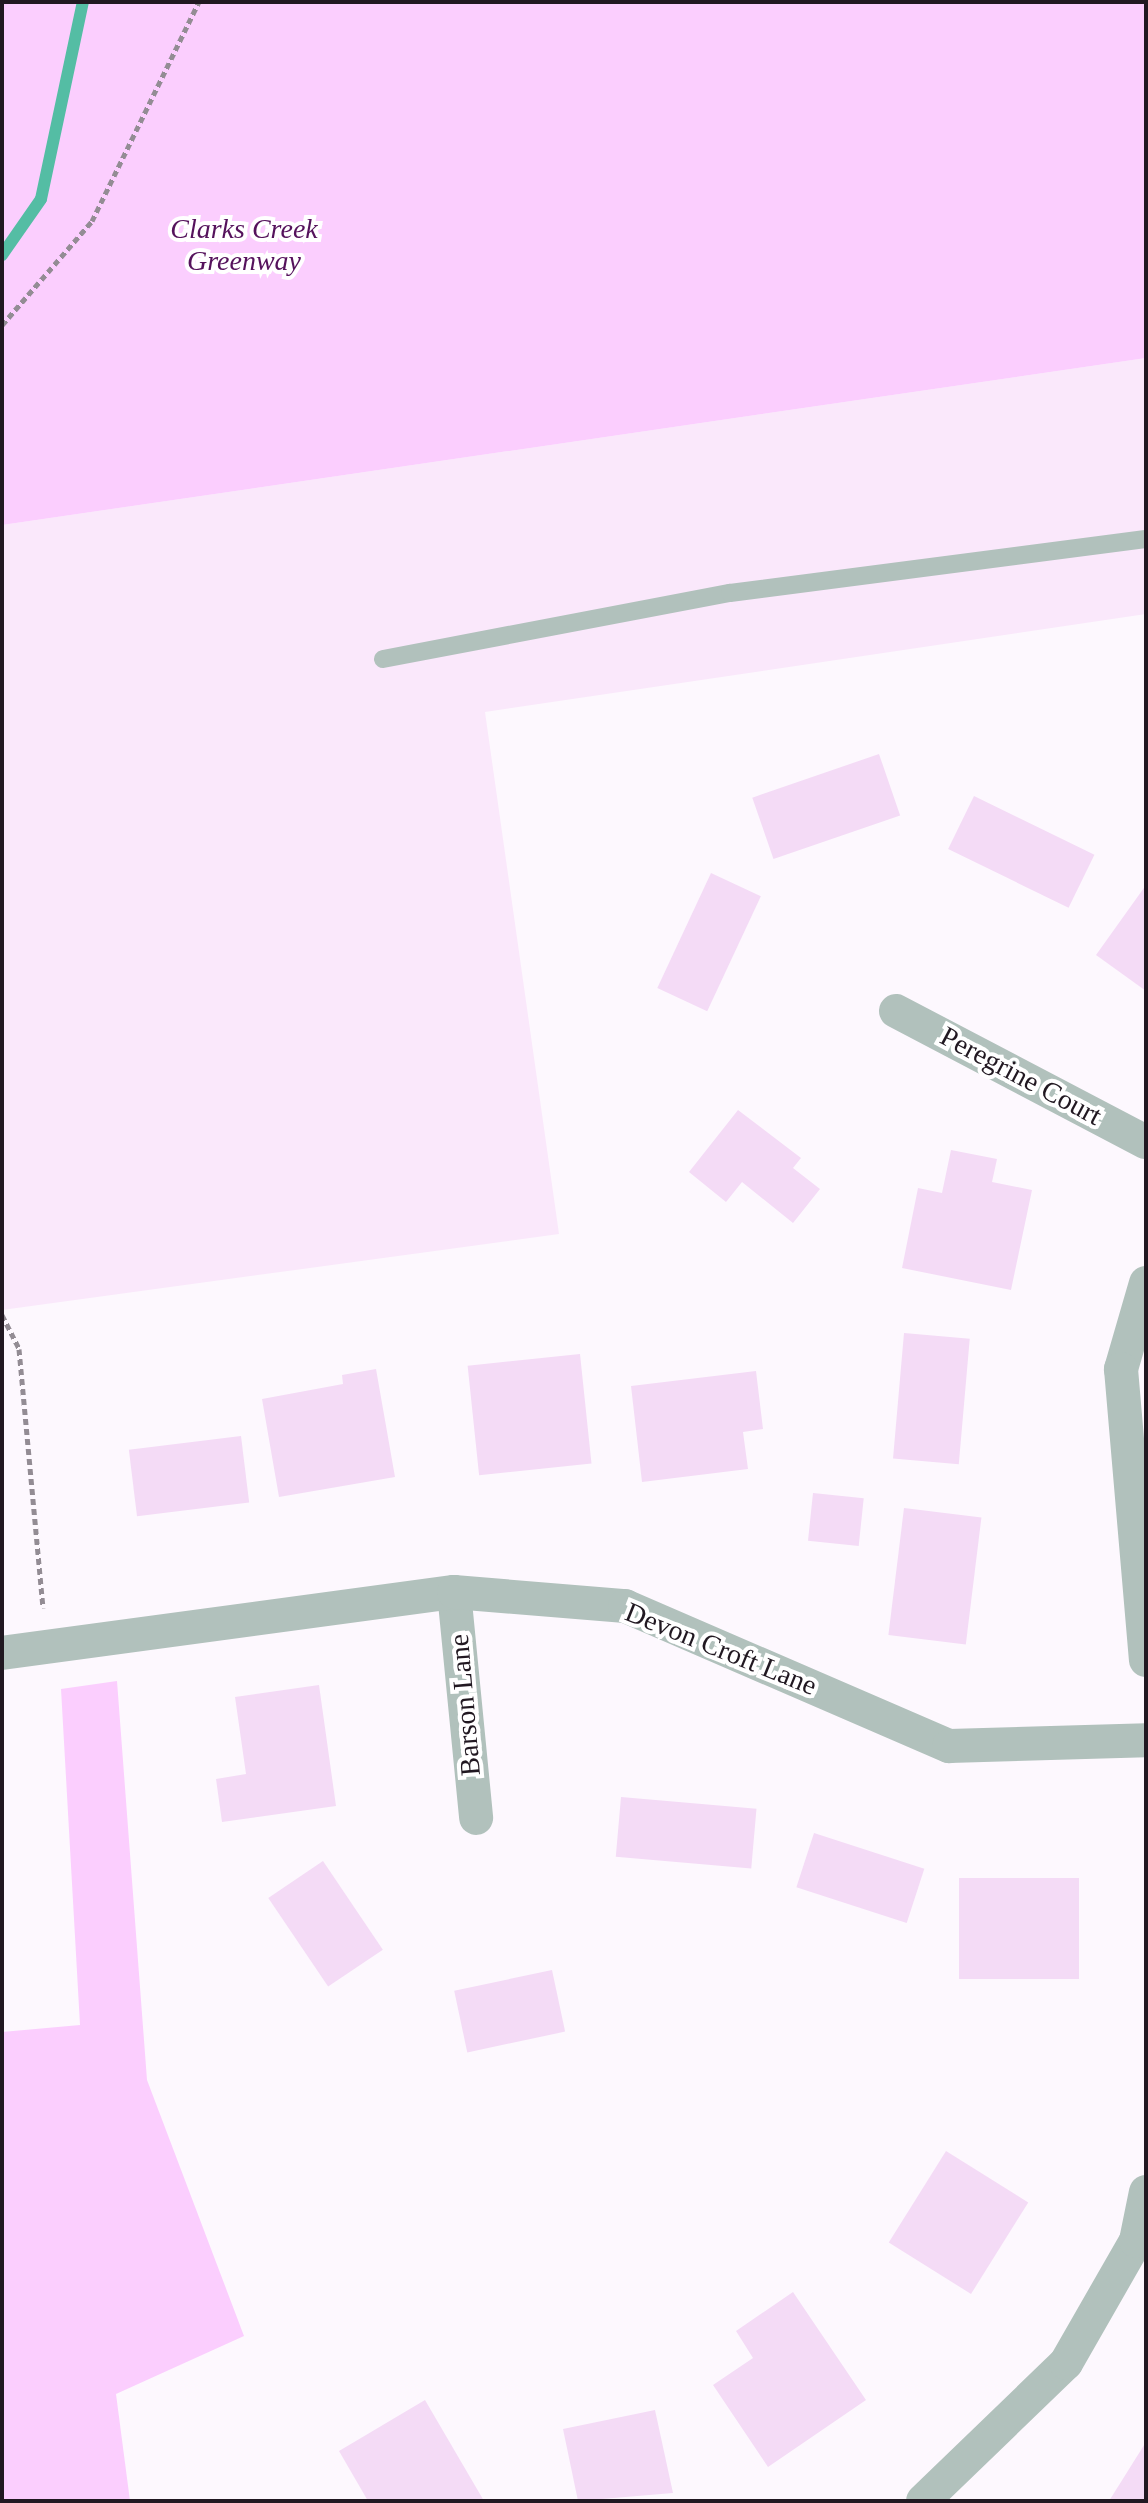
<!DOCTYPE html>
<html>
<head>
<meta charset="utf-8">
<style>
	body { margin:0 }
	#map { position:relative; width:1148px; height:2503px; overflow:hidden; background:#fdf8fe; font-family:"Times New Roman",serif }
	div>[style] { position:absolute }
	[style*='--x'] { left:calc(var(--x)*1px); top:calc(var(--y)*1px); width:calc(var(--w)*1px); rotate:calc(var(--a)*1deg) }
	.built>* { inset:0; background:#fae8fb }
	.green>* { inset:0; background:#fbcefe }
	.stream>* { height:12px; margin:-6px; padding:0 6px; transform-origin:6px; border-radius:6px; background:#54bda4 }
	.building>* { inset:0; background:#f4dbf6; transform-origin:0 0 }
	.path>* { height:5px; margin-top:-2.5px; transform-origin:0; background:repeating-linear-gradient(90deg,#938c94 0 6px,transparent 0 10px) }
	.lane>* { height:18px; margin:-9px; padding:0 9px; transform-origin:9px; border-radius:9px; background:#b1c1bc }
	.street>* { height:34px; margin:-17px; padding:0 17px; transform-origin:17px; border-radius:17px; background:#b1c1bc }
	span { translate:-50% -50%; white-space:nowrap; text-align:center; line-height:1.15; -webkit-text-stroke:8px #fff; paint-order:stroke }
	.park-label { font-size:28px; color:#55125c; font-style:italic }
	.street-label { font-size:28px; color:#211821 }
	.frame { position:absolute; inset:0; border:4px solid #211821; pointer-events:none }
</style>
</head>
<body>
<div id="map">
	<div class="built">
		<div style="clip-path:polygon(1146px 358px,1146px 614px,485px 712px,559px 1234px,2px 1310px,2px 525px)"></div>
	</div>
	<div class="green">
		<div style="clip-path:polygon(2px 2px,1146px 2px,1146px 358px,2px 525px)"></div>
		<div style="clip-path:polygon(117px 1681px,147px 2080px,244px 2336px,116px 2394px,130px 2501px,2px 2501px,2px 2032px,80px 2025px,61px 1689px)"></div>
	</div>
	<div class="stream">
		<div style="--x:2;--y:255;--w:68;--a:-55.1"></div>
		<div style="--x:41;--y:199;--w:201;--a:-78"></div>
	</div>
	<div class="building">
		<div style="left:879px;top:754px;width:65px;height:134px;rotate:71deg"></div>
		<div style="left:974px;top:796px;width:134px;height:59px;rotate:26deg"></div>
		<div style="left:711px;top:873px;width:55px;height:127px;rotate:25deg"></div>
		<div style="clip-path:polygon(1146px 885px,1146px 991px,1096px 955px)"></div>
		<div style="clip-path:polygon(738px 1110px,801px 1158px,793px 1168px,820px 1189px,793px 1223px,742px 1182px,726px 1202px,689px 1172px)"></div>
		<div style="clip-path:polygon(951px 1150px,997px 1159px,992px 1182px,1032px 1190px,1011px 1290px,902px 1268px,918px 1188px,942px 1193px)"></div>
		<div style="left:904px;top:1333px;width:66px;height:126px;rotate:5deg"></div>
		<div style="left:580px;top:1354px;width:110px;height:113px;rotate:84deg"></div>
		<div style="clip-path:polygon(376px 1369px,395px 1477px,279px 1497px,262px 1399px,343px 1384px,342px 1375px)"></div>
		<div style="clip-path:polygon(756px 1371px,763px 1429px,743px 1432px,748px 1469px,642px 1482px,631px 1386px)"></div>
		<div style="left:241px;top:1436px;width:67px;height:113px;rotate:83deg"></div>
		<div style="left:813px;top:1493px;width:51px;height:48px;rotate:6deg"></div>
		<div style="left:904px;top:1508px;width:78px;height:128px;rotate:7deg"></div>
		<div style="clip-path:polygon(319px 1685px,336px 1806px,222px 1822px,216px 1779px,246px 1774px,235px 1697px)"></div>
		<div style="left:621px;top:1797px;width:136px;height:60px;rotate:5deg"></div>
		<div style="left:814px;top:1833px;width:116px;height:57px;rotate:18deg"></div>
		<div style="left:323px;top:1861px;width:107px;height:66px;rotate:56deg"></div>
		<div style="left:959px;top:1878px;width:120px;height:101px"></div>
		<div style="left:552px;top:1970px;width:63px;height:100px;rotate:78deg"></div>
		<div style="left:946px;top:2151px;width:97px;height:108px;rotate:32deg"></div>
		<div style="clip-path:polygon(793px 2292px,866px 2400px,768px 2467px,713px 2385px,753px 2358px,736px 2331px)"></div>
		<div style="clip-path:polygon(425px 2400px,484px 2501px,368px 2501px,339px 2451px)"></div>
		<div style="clip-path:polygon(655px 2410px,673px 2493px,578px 2501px,563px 2429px)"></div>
		<div style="clip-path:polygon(1146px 2442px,1146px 2499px,1109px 2501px)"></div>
	</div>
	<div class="path">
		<div style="--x:2;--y:325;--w:138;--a:-49.1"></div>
		<div style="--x:92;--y:221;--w:244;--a:-64"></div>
		<div style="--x:2;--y:1315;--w:38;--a:63"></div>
		<div style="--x:19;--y:1349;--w:260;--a:84.7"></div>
	</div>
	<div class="lane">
		<div style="--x:383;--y:659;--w:353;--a:-10.8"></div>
		<div style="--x:730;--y:593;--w:419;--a:-7.4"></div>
	</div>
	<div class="street">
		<div style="--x:896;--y:1011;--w:282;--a:27.7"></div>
		<div style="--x:1146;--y:1283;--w:90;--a:106.2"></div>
		<div style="--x:1121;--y:1369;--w:292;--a:85.1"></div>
		<div style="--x:454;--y:1592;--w:227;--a:84.4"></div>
		<div style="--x:2;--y:1653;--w:456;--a:-7.7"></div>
		<div style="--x:454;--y:1592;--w:172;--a:4.7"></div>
		<div style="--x:625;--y:1606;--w:353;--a:23.4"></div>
		<div style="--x:949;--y:1746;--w:197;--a:-1.7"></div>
		<div style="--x:923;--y:2501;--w:199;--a:-44"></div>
		<div style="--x:1066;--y:2363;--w:141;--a:-60.2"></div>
		<div style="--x:1136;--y:2241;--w:50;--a:-78.5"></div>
	</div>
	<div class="park-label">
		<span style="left:244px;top:245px">Clarks Creek<br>Greenway</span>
	</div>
	<div class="street-label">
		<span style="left:1021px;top:1076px;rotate:28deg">Peregrine Court</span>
		<span style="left:721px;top:1649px;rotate:22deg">Devon Croft Lane</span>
		<span style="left:465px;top:1705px;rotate:-95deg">Barson Lane</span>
	</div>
	<div class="frame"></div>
</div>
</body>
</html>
